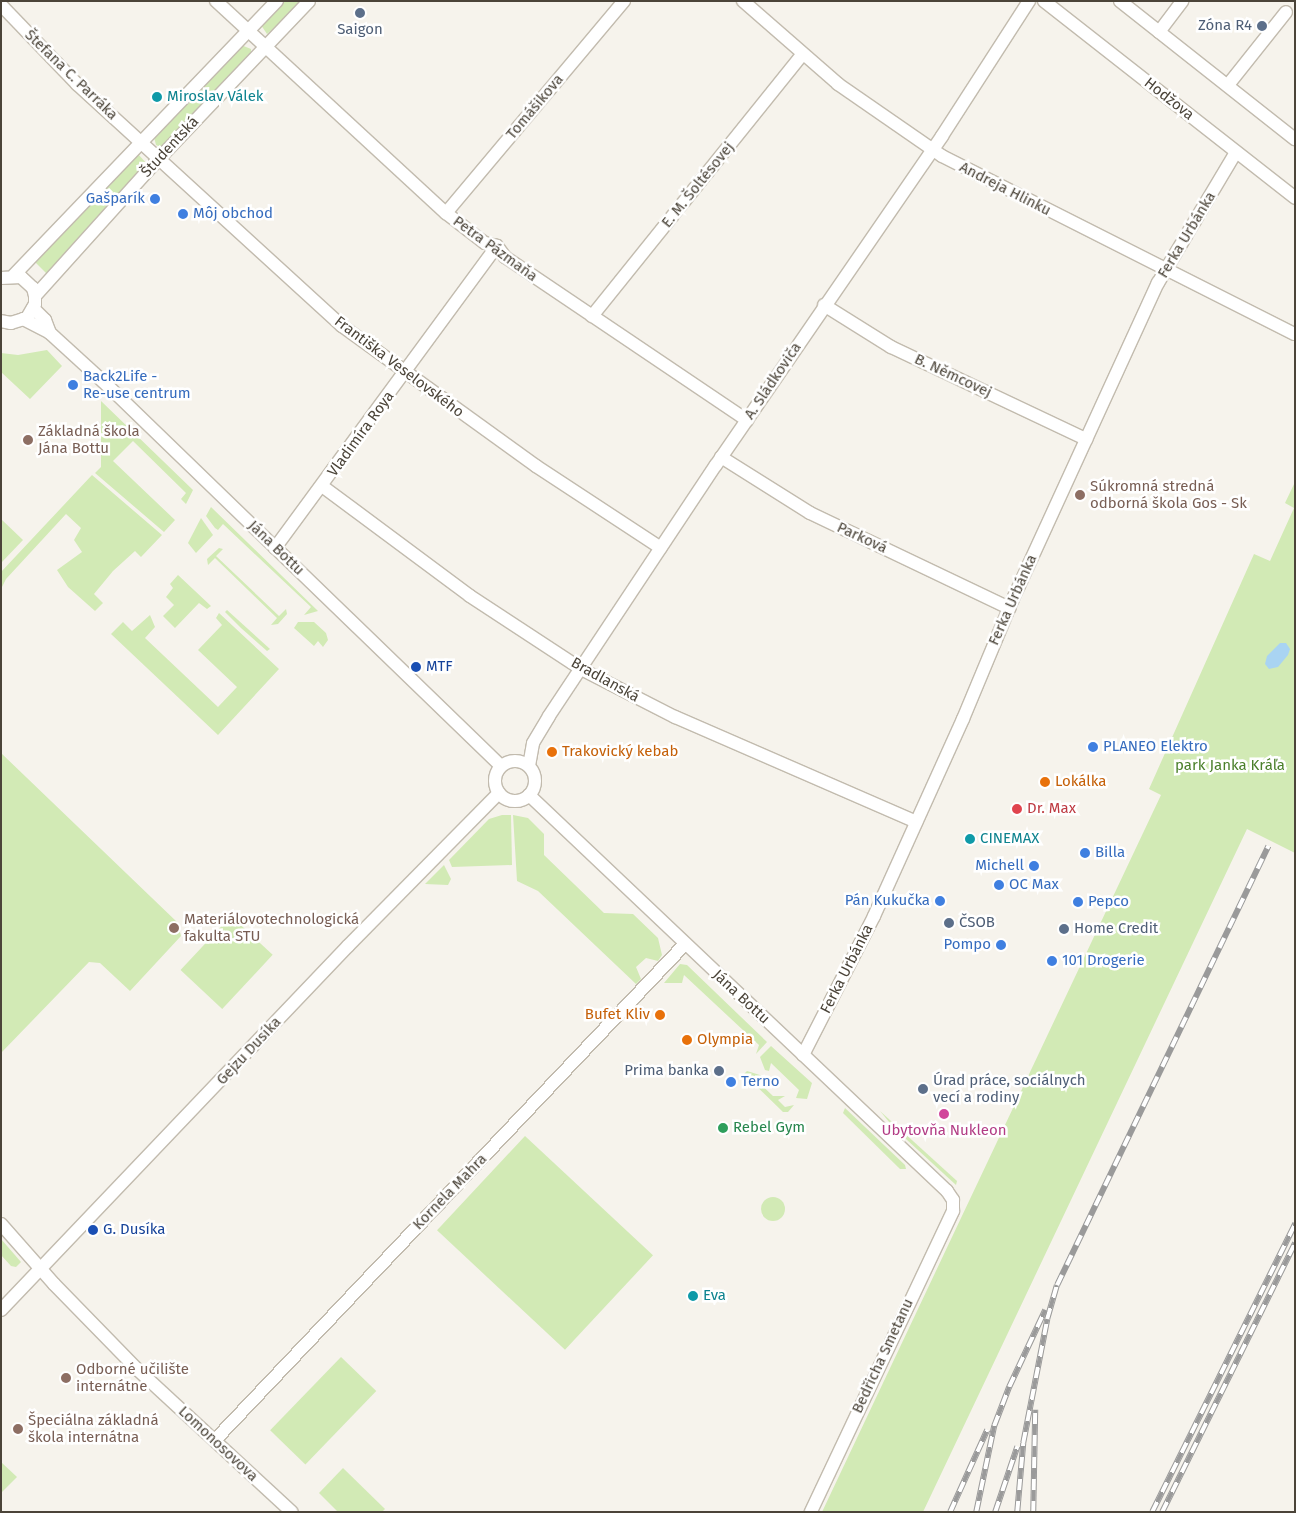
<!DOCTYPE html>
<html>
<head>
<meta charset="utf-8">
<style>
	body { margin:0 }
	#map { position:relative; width:1296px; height:1513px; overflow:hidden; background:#f6f3ec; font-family:"Fira Sans",sans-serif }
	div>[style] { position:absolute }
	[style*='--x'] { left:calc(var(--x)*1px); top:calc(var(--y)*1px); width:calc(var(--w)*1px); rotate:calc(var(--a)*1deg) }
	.green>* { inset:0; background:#d2eab5; transform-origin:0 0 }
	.round { border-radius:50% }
	.water>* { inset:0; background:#a9d4f2 }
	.roads { filter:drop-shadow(1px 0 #c2bbae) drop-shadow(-1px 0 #c2bbae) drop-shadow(0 1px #c2bbae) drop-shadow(0 -1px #c2bbae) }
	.minor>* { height:12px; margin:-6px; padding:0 6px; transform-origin:6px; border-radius:6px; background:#fff }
	.minor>.ring { margin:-6px; padding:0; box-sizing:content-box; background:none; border:12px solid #fff; border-radius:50% }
	.rail>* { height:5.5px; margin-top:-2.75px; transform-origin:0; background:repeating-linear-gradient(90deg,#fff 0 11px,#9a9a9a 0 22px); box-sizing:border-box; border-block:1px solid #9a9a9a }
	.dots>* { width:14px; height:14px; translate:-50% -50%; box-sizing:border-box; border:2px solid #fff; border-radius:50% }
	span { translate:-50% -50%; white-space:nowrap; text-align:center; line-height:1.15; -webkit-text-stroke:5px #fff; paint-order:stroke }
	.service-label { font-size:15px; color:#4e5e75 }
	.right { translate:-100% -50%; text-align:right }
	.left { translate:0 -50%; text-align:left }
	.street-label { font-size:15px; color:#4b4439 }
	.culture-label { font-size:15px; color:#0d838f }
	.shop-label { font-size:15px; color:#366cbe }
	.education-label { font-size:15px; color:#785e54 }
	.transit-label { font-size:15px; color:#164399 }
	.food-label { font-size:15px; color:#c56008 }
	.park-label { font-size:15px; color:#4a7f2a }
	.health-label { font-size:15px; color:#be3a42 }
	.leisure-label { font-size:15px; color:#27864d }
	.hotel-label { font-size:15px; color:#b23c85 }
	.frame { position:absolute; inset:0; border:2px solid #4b4439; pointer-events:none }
</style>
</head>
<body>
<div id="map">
	<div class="green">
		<div style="clip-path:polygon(282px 1px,305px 1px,267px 34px,261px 25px)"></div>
		<div style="clip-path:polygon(241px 45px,251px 49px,251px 56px,163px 148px,156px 145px,154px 137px)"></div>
		<div style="clip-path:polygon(138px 154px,147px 164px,47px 274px,34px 261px)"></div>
		<div style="clip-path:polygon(47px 350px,62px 366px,30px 399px,1px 372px,1px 353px,18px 355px)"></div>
		<div style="clip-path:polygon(101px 401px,193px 490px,186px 504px,181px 499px,186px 493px,133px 441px,113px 461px,175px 520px,164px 532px,95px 473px,101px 467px)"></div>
		<div style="clip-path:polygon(92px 475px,162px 535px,141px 557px,135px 551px,113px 571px,94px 594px,103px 603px,95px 611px,68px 587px,57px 570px,82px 552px,74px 540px,81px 528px,66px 514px,6px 579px,1px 589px,1px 572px)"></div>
		<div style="clip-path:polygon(1295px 482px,1295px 853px,1247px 829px,923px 1512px,822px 1512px,1161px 795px,1149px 789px,1254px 554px,1270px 561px,1294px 508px,1285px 503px)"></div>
		<div style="clip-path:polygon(211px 507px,318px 611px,304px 615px,311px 607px,223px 524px,218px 530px,215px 528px,206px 516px)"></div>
		<div style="clip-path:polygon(201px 518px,213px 535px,196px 553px,188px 543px)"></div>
		<div style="clip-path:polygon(1px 519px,23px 540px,1px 563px)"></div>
		<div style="clip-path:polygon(219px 548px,223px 549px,216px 556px,279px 616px,286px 609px,287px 614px,278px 624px,271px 625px,277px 618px,215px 558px,208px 565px,207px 559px)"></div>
		<div style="clip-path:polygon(178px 575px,211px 606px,207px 609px,199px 603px,175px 628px,163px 616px,174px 605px,166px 597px,173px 588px,170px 584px)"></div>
		<div style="clip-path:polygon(227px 610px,270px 649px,267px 651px,241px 628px,225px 612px)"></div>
		<div style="clip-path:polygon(219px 613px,279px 669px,218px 735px,111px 634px,123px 622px,132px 631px,150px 615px,155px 627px,145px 638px,218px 707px,237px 687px,198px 650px,222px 625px,216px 618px)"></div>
		<div style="clip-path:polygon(298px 622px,314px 622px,326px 633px,328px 640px,323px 647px,318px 641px,314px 646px,294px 628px)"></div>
		<div style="clip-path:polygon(1px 753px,177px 922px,181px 936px,130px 991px,100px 963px,89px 962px,1px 1053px)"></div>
		<div style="clip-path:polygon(502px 815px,511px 815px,512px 865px,452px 867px,449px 860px,489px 819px)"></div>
		<div style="clip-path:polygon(513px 815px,528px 818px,544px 834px,544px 855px,604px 913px,633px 914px,658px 938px,662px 955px,658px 961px,646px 958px,636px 967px,641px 979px,636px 984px,538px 891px,517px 881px)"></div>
		<div style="clip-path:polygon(444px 865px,451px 879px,448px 885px,425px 884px)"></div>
		<div style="left:231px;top:916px;width:57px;height:74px;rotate:43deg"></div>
		<div style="clip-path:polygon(680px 964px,687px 965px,767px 1042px,756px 1054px,759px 1045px,684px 975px,682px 983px,664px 983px)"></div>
		<div style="clip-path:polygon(771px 1046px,812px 1083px,807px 1099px,796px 1098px,799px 1090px,771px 1063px,769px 1071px,765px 1070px,760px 1057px)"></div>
		<div style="clip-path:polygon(747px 1071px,763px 1076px,755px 1079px,773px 1096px,785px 1096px,778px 1100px,785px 1107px,794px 1105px,788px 1112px,783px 1112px,744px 1074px)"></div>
		<div style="clip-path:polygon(845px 1108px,905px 1165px,906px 1169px,900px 1169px,843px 1113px)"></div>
		<div style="clip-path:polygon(880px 1111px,957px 1181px,956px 1185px,894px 1128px)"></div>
		<div style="left:525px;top:1136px;width:175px;height:129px;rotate:43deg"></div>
		<div class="round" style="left:761px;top:1197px;width:24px;height:24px"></div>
		<div style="clip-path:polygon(1px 1239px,21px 1262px,16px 1267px,11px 1266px,1px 1255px)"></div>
		<div style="left:341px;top:1357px;width:49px;height:102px;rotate:44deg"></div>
		<div style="clip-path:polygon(1px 1462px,17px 1477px,1px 1493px)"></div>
		<div style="clip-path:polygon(343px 1468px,385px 1509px,382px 1512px,338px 1512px,319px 1493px)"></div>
	</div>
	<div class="water">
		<div style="clip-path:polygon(1280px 643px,1286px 643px,1290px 649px,1288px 655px,1278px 667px,1269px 669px,1265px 664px,1267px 656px)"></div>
	</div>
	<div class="roads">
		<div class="minor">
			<div style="--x:216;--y:1;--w:313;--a:42.7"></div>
			<div style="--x:446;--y:213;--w:49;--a:37.6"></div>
			<div style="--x:485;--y:243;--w:12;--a:14"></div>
			<div style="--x:497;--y:246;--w:14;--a:54"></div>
			<div style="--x:505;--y:257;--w:292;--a:34"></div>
			<div style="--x:743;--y:1;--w:126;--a:41.1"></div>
			<div style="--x:838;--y:84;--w:126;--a:34.7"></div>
			<div style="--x:942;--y:156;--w:395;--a:26.8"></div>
			<div style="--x:1044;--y:1;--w:319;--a:38.1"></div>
			<div style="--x:1120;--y:1;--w:223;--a:38.3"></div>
			<div style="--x:1;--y:5;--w:110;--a:46.1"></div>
			<div style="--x:77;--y:84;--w:359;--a:42.4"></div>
			<div style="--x:342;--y:326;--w:239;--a:35.8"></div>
			<div style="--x:536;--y:466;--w:149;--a:33.3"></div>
			<div style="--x:1159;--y:32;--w:39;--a:-53"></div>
			<div style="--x:1228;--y:85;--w:93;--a:-51.5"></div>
			<div style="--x:446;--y:213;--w:277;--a:-50"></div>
			<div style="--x:14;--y:275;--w:380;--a:-46.2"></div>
			<div style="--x:1;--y:278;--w:20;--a:-3"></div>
			<div style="--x:21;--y:277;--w:16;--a:43"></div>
			<div style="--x:33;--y:288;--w:8;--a:76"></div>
			<div style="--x:35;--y:296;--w:8;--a:90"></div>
			<div style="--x:35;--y:304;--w:16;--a:120"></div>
			<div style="--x:27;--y:318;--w:17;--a:163"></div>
			<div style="--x:11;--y:323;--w:10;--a:-169"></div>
			<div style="--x:35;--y:296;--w:176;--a:-48"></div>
			<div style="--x:153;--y:165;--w:226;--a:-46.4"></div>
			<div style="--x:824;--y:305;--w:79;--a:32.1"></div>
			<div style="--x:891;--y:347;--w:216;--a:25.3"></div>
			<div style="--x:33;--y:308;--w:17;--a:45"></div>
			<div style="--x:45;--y:320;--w:14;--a:69"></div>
			<div style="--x:592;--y:316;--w:336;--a:-51.2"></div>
			<div style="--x:23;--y:319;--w:30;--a:27"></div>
			<div style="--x:50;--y:333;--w:77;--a:42.4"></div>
			<div style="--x:107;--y:385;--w:548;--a:44.04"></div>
			<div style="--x:721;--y:457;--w:105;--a:32.2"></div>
			<div style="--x:810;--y:513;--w:221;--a:25.5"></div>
			<div style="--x:322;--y:486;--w:184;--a:36.6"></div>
			<div style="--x:470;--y:596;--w:133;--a:33.3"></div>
			<div style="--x:581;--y:669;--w:106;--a:27.1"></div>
			<div style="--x:675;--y:717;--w:263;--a:23.5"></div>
			<div style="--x:275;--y:548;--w:375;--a:-53.7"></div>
			<div class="ring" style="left:495px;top:761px;width:28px;height:28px"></div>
			<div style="--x:529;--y:766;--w:23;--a:-80"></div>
			<div style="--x:533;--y:743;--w:31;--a:-59"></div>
			<div style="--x:549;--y:716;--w:301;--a:-56.4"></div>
			<div style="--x:716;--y:465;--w:399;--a:-55.5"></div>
			<div style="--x:942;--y:136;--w:161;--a:-57.2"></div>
			<div style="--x:529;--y:795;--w:576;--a:43.45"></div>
			<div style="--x:947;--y:1191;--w:11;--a:56"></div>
			<div style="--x:953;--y:1200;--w:11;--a:90"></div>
			<div style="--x:953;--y:1211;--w:333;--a:115.3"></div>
			<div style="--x:803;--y:1055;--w:156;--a:-62.9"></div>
			<div style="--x:874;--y:916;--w:216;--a:-65.7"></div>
			<div style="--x:963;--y:719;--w:130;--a:-67.4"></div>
			<div style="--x:1013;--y:599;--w:348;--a:-65.4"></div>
			<div style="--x:1158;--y:283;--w:152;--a:-59.2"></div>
			<div style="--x:1;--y:1224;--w:80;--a:48.5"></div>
			<div style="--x:54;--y:1284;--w:120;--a:45.7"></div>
			<div style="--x:138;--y:1370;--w:209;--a:42.7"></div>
			<div style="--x:1;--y:1310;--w:503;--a:-46.37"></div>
			<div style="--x:348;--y:946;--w:215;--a:-45.4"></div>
			<div style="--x:215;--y:1440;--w:683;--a:-46.54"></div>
		</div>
	</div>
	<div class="rail">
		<div style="--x:950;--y:1512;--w:90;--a:-65.7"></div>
		<div style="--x:976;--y:1512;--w:88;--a:-78.2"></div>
		<div style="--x:994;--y:1426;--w:42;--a:-69"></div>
		<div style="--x:1009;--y:1387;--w:85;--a:-64.9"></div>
		<div style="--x:995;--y:1512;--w:69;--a:-71.3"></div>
		<div style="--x:1017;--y:1512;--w:69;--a:-85"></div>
		<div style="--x:1023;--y:1443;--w:126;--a:-79"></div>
		<div style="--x:1047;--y:1319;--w:35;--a:-74"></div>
		<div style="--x:1057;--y:1285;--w:487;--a:-64.3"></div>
		<div style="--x:1033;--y:1512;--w:102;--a:-88.9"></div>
		<div style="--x:1152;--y:1512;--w:322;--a:-63.6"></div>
		<div style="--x:1162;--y:1512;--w:300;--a:-63.7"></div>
	</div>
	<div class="dots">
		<div style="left:360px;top:13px;background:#5c6f8a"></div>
		<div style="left:1262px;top:26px;background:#5c6f8a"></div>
		<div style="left:157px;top:97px;background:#0f9aa8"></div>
		<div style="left:155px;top:199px;background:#3f7fe0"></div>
		<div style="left:183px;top:214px;background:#3f7fe0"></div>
		<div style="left:73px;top:385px;background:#3f7fe0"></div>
		<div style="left:28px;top:440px;background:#8d6e63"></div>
		<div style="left:1080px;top:495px;background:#8d6e63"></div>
		<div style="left:416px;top:667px;background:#1a4fb4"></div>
		<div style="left:1093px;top:747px;background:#3f7fe0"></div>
		<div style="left:552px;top:752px;background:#e8710a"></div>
		<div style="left:1045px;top:782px;background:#e8710a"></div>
		<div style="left:1017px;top:809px;background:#e0444e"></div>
		<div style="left:970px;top:839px;background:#0f9aa8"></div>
		<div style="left:1085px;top:853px;background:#3f7fe0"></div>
		<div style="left:1034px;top:866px;background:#3f7fe0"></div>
		<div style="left:999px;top:885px;background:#3f7fe0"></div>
		<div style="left:940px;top:901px;background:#3f7fe0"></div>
		<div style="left:1078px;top:902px;background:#3f7fe0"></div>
		<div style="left:949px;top:923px;background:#5c6f8a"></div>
		<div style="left:174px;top:928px;background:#8d6e63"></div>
		<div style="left:1064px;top:929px;background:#5c6f8a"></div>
		<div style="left:1001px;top:945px;background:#3f7fe0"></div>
		<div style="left:1052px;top:961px;background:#3f7fe0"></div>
		<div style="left:660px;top:1015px;background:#e8710a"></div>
		<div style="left:687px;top:1040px;background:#e8710a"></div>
		<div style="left:719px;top:1071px;background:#5c6f8a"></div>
		<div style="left:731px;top:1082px;background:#3f7fe0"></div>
		<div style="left:923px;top:1089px;background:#5c6f8a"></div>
		<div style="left:944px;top:1114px;background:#d1479c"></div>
		<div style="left:723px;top:1128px;background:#2e9e5b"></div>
		<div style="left:93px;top:1230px;background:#1a4fb4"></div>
		<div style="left:693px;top:1296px;background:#0f9aa8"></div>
		<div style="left:66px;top:1378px;background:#8d6e63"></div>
		<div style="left:18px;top:1429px;background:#8d6e63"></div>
	</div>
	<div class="service-label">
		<span class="right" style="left:1252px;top:26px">Zóna R4</span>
		<span style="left:360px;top:30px">Saigon</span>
		<span class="left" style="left:959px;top:923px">ČSOB</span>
		<span class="left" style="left:1074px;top:929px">Home Credit</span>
		<span class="right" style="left:709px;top:1071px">Prima banka</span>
		<span class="left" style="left:933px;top:1089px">Úrad práce, sociálnych<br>vecí a rodiny</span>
	</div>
	<div class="street-label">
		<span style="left:71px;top:75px;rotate:44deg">Štefana C. Parráka</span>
		<span style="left:1169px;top:99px;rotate:38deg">Hodžova</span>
		<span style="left:535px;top:107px;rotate:-50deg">Tomášikova</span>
		<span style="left:170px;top:147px;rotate:-47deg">Študentská</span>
		<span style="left:698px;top:185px;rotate:-51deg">E. M. Šoltésovej</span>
		<span style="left:1005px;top:189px;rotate:27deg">Andreja Hlinku</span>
		<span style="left:1187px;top:235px;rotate:-59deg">Ferka Urbánka</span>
		<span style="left:495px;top:249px;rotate:36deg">Petra Pázmaňa</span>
		<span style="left:399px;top:367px;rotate:37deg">Františka Veselovského</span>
		<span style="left:953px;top:376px;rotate:25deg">B. Němcovej</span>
		<span style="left:773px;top:381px;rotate:-56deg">A. Sládkoviča</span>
		<span style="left:361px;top:434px;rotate:-54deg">Vladimíra Roya</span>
		<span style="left:862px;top:538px;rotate:25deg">Parková</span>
		<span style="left:276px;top:548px;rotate:44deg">Jána Bottu</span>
		<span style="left:1013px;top:600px;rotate:-66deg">Ferka Urbánka</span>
		<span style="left:605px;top:680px;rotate:29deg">Bradlanská</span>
		<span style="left:847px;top:969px;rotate:-63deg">Ferka Urbánka</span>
		<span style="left:741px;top:997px;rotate:43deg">Jána Bottu</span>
		<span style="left:249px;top:1051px;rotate:-47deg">Gejzu Dusíka</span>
		<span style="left:450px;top:1192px;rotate:-46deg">Kornela Mahra</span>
		<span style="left:883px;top:1356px;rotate:-65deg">Bedřicha Smetanu</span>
		<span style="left:218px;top:1444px;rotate:43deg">Lomonosovova</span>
	</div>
	<div class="culture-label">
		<span class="left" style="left:167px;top:97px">Miroslav Válek</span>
		<span class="left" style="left:980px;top:839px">CINEMAX</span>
		<span class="left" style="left:703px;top:1296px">Eva</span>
	</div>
	<div class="shop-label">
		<span class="right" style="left:145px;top:199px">Gašparík</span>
		<span class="left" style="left:193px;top:214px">Môj obchod</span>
		<span class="left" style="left:83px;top:385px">Back2Life -<br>Re-use centrum</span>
		<span class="left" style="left:1103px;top:747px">PLANEO Elektro</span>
		<span class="left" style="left:1095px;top:853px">Billa</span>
		<span class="right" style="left:1024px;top:866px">Michell</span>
		<span class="left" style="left:1009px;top:885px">OC Max</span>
		<span class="right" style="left:930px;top:901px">Pán Kukučka</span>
		<span class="left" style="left:1088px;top:902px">Pepco</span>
		<span class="right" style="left:991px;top:945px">Pompo</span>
		<span class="left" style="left:1062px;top:961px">101 Drogerie</span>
		<span class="left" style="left:741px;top:1082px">Terno</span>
	</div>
	<div class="education-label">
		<span class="left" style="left:38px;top:440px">Základná škola<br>Jána Bottu</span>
		<span class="left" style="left:1090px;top:495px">Súkromná stredná<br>odborná škola Gos - Sk</span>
		<span class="left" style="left:184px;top:928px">Materiálovotechnologická<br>fakulta STU</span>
		<span class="left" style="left:76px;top:1378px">Odborné učilište<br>internátne</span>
		<span class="left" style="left:28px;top:1429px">Špeciálna základná<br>škola internátna</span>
	</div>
	<div class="transit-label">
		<span class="left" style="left:426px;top:667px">MTF</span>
		<span class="left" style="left:103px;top:1230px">G. Dusíka</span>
	</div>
	<div class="food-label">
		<span class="left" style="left:562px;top:752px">Trakovický kebab</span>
		<span class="left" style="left:1055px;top:782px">Lokálka</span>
		<span class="right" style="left:650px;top:1015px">Bufet Kliv</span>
		<span class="left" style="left:697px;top:1040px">Olympia</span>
	</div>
	<div class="park-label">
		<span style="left:1230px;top:766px">park Janka Kráľa</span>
	</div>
	<div class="health-label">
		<span class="left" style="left:1027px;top:809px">Dr. Max</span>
	</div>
	<div class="leisure-label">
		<span class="left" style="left:733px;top:1128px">Rebel Gym</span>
	</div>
	<div class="hotel-label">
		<span style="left:944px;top:1131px">Ubytovňa Nukleon</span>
	</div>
	<div class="frame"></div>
</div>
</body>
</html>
